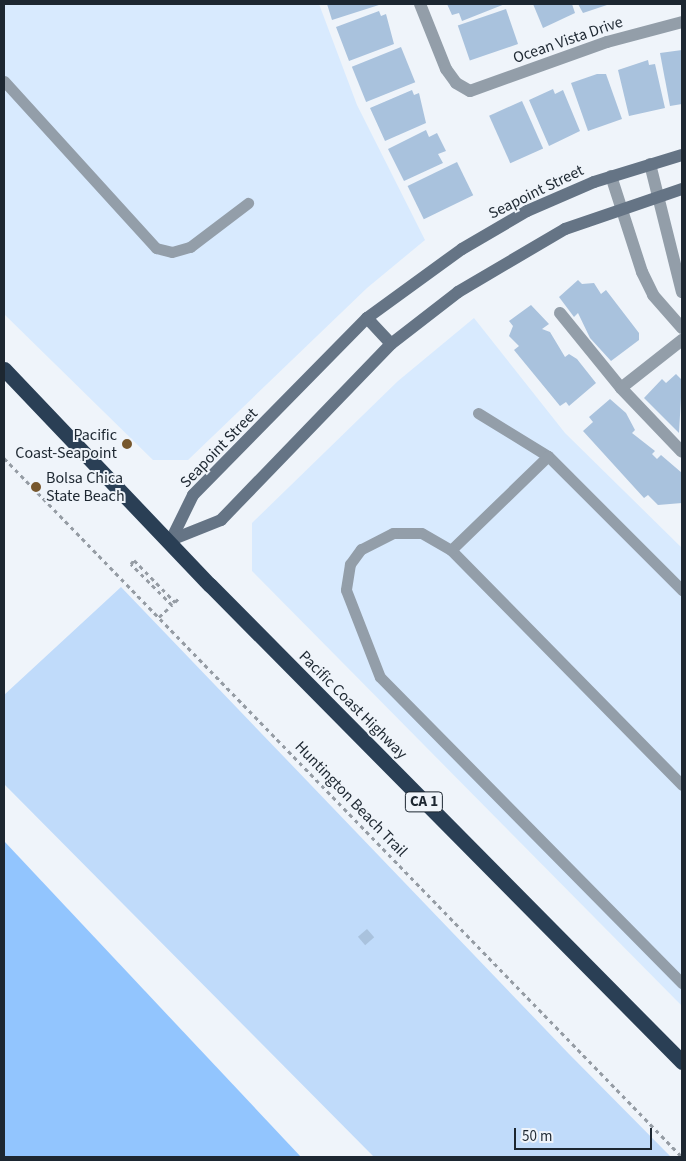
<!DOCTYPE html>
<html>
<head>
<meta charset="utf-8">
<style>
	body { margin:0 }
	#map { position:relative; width:686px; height:1161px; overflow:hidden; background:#eff4fa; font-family:"Source Sans 3",sans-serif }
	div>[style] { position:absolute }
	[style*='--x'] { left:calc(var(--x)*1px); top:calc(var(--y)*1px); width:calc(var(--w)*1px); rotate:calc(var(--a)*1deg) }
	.built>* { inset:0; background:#d8eafe }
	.green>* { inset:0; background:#c0dbfa }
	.water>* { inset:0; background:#92c5fe }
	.building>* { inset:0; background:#a9c2dd; transform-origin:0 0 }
	.path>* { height:3px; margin-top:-1.5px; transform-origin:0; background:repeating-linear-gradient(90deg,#959ca4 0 4px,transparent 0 8px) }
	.lane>* { height:11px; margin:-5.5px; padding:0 5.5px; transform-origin:5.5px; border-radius:5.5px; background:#939ea9 }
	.street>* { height:12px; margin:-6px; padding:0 6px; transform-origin:6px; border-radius:6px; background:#939ea9 }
	.secondary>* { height:12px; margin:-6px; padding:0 6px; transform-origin:6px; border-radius:6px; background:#657485 }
	.highway>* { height:15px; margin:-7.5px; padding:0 7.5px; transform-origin:7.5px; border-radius:7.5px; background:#2a3f55 }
	.dots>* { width:14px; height:14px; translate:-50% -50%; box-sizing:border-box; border:2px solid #eff4fa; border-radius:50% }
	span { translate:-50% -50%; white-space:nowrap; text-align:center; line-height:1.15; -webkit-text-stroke:4px #eff4fa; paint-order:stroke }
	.shield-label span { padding:1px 4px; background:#eff4fa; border:1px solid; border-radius:4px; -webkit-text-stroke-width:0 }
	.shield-label { font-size:15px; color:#1d2731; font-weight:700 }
	.street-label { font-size:16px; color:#1d2731 }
	.poi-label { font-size:16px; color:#1d2731 }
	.right { translate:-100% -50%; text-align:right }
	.left { translate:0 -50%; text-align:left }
	.frame { position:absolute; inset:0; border:5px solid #1d2731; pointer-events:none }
	.scale { position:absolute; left:514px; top:1128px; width:138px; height:22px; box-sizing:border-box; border:2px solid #1d2731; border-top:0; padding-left:6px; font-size:15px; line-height:18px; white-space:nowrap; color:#1d2731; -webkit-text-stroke:4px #eff4fa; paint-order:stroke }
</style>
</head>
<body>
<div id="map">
	<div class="built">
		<div style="clip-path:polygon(4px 4px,319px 4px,357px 105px,425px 240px,367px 288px,188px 460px,153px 460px,4px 314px)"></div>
		<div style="clip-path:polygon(474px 318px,565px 433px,682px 548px,682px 1006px,252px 571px,252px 523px,398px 381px)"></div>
	</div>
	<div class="green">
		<div style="clip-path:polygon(121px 587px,569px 1054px,671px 1157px,374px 1157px,4px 784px,4px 695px)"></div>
	</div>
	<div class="water">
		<div style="clip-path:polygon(4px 841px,301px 1157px,4px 1157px)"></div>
	</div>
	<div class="building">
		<div style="clip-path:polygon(327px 4px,382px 4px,332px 20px)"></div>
		<div style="clip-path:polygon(447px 4px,505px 4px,462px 21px,459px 13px,452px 15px)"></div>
		<div style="clip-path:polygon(533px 4px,572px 4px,575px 13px,543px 28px)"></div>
		<div style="clip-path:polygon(578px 4px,610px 4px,583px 13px)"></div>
		<div style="left:506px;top:9px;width:37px;height:51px;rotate:71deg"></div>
		<div style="clip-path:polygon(379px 11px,381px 16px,386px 14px,394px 44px,349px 61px,336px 27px)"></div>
		<div style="left:401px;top:47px;width:38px;height:53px;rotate:68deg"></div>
		<div style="clip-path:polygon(682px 50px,682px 104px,670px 106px,660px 53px)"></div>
		<div style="clip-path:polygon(648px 60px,649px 65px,655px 64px,665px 108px,629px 116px,618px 70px)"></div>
		<div style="clip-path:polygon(597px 74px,606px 74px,622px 119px,588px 131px,571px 83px)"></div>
		<div style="clip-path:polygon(553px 89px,555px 94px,563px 90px,580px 131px,549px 146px,529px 100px)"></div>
		<div style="clip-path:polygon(412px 90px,414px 95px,419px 93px,426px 123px,385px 141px,370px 108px)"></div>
		<div style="left:522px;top:101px;width:52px;height:36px;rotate:66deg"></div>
		<div style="clip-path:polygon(426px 130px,429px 137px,437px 133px,446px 151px,438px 154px,443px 163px,404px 181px,388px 149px)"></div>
		<div style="left:457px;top:162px;width:37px;height:55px;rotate:64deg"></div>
		<div style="clip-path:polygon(578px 280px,582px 284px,594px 283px,601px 294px,606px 290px,639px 333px,639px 340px,611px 361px,590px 338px,578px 313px,574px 317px,559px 297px)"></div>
		<div style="clip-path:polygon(531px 305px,549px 324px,542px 329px,550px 332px,565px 357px,569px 354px,577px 359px,596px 383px,569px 406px,566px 402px,560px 406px,514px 350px,519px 346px,509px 336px,513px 326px,509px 321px)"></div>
		<div style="clip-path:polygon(676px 374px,682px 380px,679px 433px,644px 398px,662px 379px,666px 383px)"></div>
		<div style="clip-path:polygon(610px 399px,626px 413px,635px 430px,632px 433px,655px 451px,652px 454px,657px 459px,661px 455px,682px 473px,682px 503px,658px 505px,648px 495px,644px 498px,583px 431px,593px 422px,589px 417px)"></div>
		<div style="left:367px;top:929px;width:11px;height:12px;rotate:49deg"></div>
	</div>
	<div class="path">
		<div style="--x:4;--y:458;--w:974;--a:45.87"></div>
		<div style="--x:159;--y:617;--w:18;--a:-43"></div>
		<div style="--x:172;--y:605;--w:58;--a:-135"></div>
		<div style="--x:131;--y:564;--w:5;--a:-53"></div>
		<div style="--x:134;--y:560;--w:59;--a:45.7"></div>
		<div style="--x:175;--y:602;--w:7;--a:-45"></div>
	</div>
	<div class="lane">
		<div style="--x:4;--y:81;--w:226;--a:47.7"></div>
		<div style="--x:156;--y:248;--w:16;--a:14"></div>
		<div style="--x:172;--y:252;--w:19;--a:-16"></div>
		<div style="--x:190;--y:247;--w:73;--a:-37.2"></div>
		<div style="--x:478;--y:413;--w:82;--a:31.6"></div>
		<div style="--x:548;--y:456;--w:190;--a:45"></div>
		<div style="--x:451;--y:550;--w:135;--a:-44.1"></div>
		<div style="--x:682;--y:785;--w:330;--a:-134.5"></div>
		<div style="--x:451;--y:550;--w:34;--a:-150"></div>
		<div style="--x:421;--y:533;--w:28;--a:180"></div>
		<div style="--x:393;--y:533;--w:36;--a:153"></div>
		<div style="--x:361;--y:549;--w:19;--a:126"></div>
		<div style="--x:350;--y:564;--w:26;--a:99"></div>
		<div style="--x:346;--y:590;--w:93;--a:68.7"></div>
		<div style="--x:380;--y:677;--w:430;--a:45.4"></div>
	</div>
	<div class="street">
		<div style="--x:420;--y:4;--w:70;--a:68.2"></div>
		<div style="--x:446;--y:69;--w:17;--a:54"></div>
		<div style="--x:456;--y:83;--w:16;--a:30"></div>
		<div style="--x:470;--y:91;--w:145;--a:-19.7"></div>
		<div style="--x:607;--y:42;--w:78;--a:-14.9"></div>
		<div style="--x:650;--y:164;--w:132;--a:76"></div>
		<div style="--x:611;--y:176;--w:101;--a:72.1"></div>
		<div style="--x:642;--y:272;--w:25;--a:64"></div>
		<div style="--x:653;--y:295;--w:44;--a:48.7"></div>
		<div style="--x:560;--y:313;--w:97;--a:50.9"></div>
		<div style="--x:621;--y:388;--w:88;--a:46.4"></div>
		<div style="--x:621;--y:388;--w:78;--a:-38.2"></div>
	</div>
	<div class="secondary">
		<div style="--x:367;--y:318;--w:35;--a:47"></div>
		<div style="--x:171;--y:540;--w:50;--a:-63.9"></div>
		<div style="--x:193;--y:495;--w:248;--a:-45.5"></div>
		<div style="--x:367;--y:318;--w:117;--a:-36"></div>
		<div style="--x:462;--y:249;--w:75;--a:-30.3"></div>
		<div style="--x:527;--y:211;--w:73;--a:-23.4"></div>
		<div style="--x:594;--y:182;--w:92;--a:-17.1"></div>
		<div style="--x:171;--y:540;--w:54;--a:-21.8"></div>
		<div style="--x:221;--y:520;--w:245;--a:-46"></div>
		<div style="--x:391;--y:344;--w:85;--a:-37.8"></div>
		<div style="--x:458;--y:292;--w:124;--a:-30.5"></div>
		<div style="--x:565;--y:229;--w:124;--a:-18.9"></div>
	</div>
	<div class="highway">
		<div style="--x:4;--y:369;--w:298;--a:46.4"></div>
		<div style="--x:210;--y:585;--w:671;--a:45.3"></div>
	</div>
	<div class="dots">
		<div style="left:127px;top:444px;background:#77572d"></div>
		<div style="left:36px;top:487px;background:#77572d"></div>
	</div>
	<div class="shield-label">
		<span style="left:424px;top:802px">CA 1</span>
	</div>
	<div class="street-label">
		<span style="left:568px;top:40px;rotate:-19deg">Ocean Vista Drive</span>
		<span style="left:536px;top:192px;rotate:-26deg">Seapoint Street</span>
		<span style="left:219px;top:448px;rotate:-46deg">Seapoint Street</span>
		<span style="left:353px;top:705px;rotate:45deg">Pacific Coast Highway</span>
		<span style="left:351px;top:799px;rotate:46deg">Huntington Beach Trail</span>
	</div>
	<div class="poi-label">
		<span class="right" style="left:117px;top:444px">Pacific<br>Coast-Seapoint</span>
		<span class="left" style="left:46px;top:487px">Bolsa Chica<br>State Beach</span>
	</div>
	<div class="frame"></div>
	<div class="scale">50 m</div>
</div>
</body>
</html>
